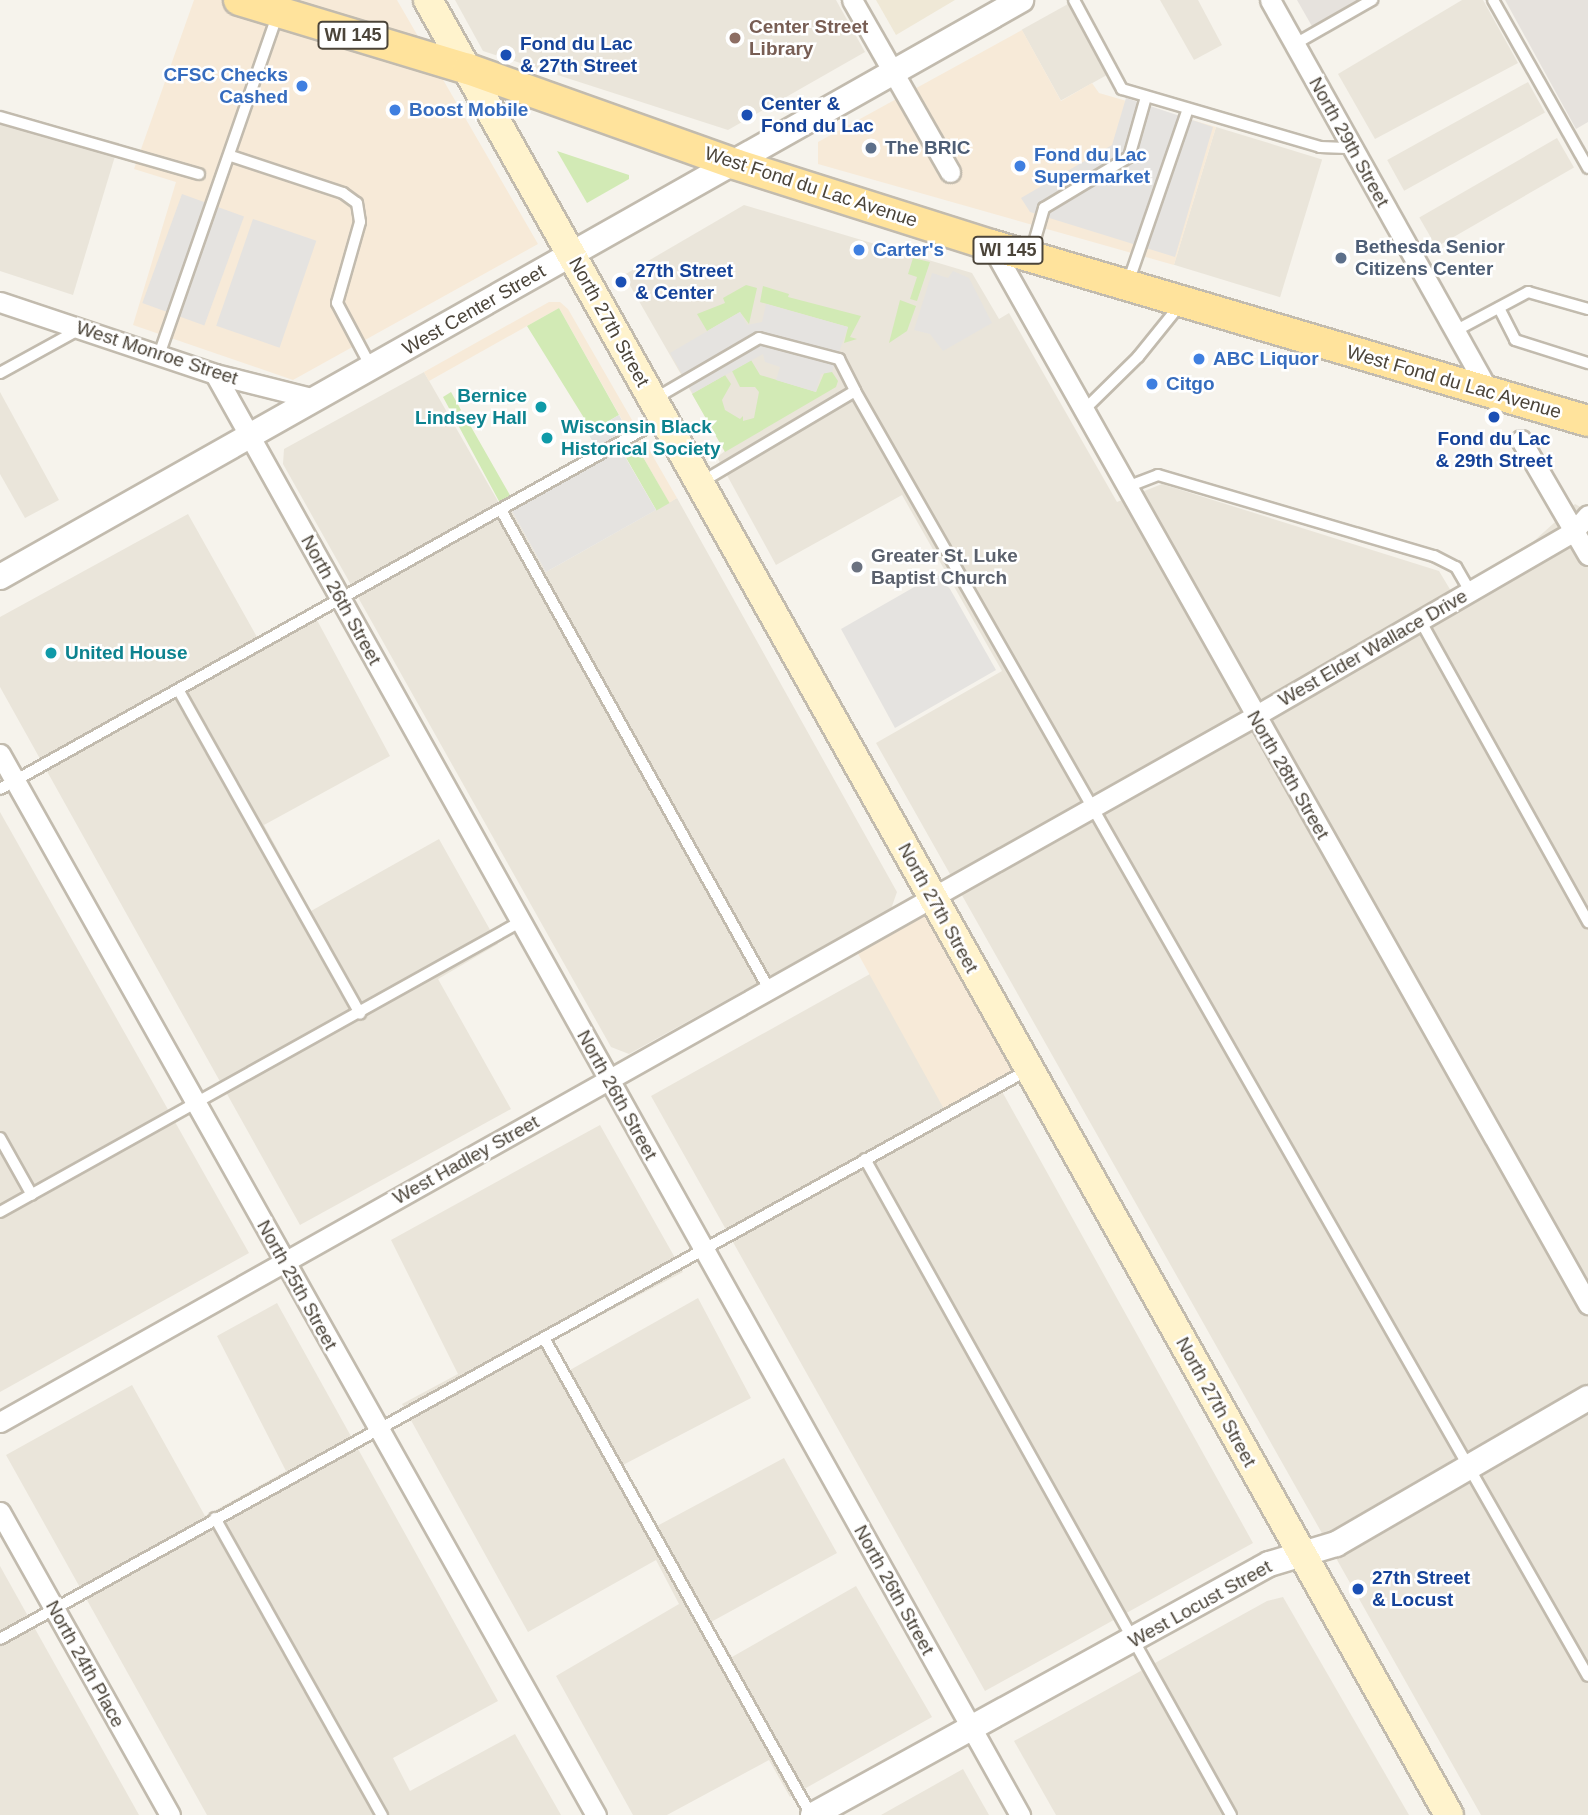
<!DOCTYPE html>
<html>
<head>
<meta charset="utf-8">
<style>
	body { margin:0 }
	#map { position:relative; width:1588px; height:1815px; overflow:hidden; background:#f6f3ec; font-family:Helvetica,sans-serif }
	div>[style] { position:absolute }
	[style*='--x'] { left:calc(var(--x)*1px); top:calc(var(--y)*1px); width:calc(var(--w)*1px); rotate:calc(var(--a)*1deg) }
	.residential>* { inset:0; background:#eae5da; transform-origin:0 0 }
	.commercial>* { inset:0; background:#f7ead8; transform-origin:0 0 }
	.industrial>* { inset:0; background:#e6e2dd }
	.education>* { inset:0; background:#efe8d6 }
	.green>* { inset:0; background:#d2eab5; transform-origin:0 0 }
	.parking>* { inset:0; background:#e5e3e0; transform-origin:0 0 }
	.roads { filter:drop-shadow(2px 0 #c2bbae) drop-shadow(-2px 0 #c2bbae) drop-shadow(0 2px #c2bbae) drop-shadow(0 -2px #c2bbae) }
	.service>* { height:10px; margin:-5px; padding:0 5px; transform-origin:5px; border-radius:5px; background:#fff }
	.minor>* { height:19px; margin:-9.5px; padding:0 9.5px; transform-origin:9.5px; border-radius:9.5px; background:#fff }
	.tertiary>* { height:24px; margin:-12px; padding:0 12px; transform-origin:12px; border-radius:12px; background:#fff }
	.secondary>* { height:28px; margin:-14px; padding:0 14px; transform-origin:14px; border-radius:14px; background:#fff3cd }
	.primary>* { height:30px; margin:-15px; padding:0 15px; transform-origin:15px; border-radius:15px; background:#ffe39c }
	.dots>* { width:19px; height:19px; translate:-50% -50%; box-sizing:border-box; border:4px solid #fff; border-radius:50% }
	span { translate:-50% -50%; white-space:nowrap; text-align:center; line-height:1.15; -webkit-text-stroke:5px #fff; paint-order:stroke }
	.shield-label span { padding:2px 5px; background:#fff; border:2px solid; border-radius:5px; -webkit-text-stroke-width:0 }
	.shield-label { font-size:18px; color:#4b4439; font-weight:700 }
	.education-label { font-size:19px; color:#785e54; font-weight:700 }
	.left { translate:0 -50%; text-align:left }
	.transit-label { font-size:19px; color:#164399; font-weight:700 }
	.shop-label { font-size:19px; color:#366cbe; font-weight:700 }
	.right { translate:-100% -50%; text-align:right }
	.street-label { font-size:19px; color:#4b4439 }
	.service-label { font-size:19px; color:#4e5e75; font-weight:700 }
	.culture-label { font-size:19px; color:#0d838f; font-weight:700 }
	.worship-label { font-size:19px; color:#5b616d; font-weight:700 }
</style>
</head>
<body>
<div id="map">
	<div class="residential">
		<div style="clip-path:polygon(455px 0,836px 0,865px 52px,728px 130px,483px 51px)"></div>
		<div style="clip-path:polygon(1160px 0,1198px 0,1222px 45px,1194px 60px)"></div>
		<div style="clip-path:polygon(1462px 0,1483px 0,1518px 63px,1375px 139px,1338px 74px)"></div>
		<div style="left:1068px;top:4px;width:81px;height:53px;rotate:61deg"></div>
		<div style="left:1528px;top:82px;width:35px;height:161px;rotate:61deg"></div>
		<div style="clip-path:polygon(0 112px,119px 143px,73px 295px,0 271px)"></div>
		<div style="left:1216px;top:127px;width:111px;height:144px;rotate:17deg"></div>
		<div style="left:1557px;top:138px;width:34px;height:159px;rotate:60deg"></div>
		<div style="clip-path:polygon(744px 205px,972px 273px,999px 319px,1009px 313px,1117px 502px,1162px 484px,1439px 571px,1451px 591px,1534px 541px,1575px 504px,1588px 511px,1588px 1815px,1481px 1815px,876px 743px,1002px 671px,902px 495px,776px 565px,717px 457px,725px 451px,624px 275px)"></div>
		<div style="clip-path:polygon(424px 372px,499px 503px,506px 500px,546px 572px,677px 498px,897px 892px,891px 909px,629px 1054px,611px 1047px,283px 464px,284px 449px)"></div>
		<div style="clip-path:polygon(0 392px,59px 500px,25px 518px,0 474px)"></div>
		<div style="clip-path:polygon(188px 514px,257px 637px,310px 607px,390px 756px,264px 825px,311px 911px,439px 839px,498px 944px,438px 979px,511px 1109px,300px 1225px,0 687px,0 617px)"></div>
		<div style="clip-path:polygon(0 812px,249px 1253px,0 1392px)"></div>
		<div style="clip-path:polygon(870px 974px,949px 1113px,999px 1086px,1253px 1543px,985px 1691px,651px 1096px)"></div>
		<div style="clip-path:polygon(600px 1125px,683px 1272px,552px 1341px,570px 1370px,698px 1298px,751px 1398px,621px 1466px,657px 1526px,784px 1458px,837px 1553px,711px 1622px,732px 1657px,856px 1586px,932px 1717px,790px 1797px,769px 1760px,667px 1815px,633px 1815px,556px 1676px,679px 1604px,656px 1560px,528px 1632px,402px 1404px,458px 1374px,391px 1240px)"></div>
		<div style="clip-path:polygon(277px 1303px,498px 1701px,393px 1758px,410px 1791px,515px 1734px,561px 1815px,207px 1815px,6px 1455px,132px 1385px,205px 1516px,286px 1471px,217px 1336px)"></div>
		<div style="clip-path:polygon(0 1566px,139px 1815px,0 1815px)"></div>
		<div style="clip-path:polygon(1283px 1597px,1409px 1815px,1056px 1815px,1014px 1741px,1267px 1601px)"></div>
		<div style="clip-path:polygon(963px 1769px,989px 1815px,881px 1815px)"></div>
	</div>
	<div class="commercial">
		<div style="clip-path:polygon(194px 0,397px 0,538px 244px,293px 380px,133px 325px,176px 182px,134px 169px)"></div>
		<div style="clip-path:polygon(1022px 30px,1061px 101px,1092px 83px,1099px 93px,1216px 127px,1174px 265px,818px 164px,818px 142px)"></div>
		<div style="clip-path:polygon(549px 302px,560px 302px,568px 309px,677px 498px,669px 503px,559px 308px,429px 381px,424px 372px)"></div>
		<div style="left:934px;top:899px;width:195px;height:93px;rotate:61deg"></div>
	</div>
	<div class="industrial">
		<div style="clip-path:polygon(1297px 0,1362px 0,1313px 28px)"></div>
		<div style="clip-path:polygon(1505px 0,1588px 0,1588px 122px,1576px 129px)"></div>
	</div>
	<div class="education">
		<div style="clip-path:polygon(876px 0,955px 0,896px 35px)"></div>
	</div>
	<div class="green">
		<div style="clip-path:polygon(557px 151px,629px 175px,629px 179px,587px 203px)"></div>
		<div style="clip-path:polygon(913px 258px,930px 262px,917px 301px,910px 299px,917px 277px,908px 274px)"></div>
		<div style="clip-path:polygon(746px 285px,757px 288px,749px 324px,740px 312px,707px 331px,697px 314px,725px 303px,723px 298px)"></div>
		<div style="clip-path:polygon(763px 286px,789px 294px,788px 297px,861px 316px,850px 337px,857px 339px,844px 343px,848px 327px,760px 302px)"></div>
		<div style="clip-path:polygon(900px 300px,916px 306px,907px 331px,889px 343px)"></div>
		<div style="clip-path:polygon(559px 308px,619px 415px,588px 433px,589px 426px,527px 326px)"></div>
		<div style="clip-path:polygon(751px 360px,760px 375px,816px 392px,825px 371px,832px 372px,838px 381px,836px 387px,725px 452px,692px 394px,725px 375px,731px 384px,722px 400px,725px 410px,740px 419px,743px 416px,743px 421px,754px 418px,759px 392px,755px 387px,740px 387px,732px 371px)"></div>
		<div style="clip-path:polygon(451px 392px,461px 410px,456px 414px,460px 421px,466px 418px,511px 497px,500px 503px,443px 397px)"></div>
		<div style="left:636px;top:445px;width:67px;height:15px;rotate:60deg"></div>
	</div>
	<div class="parking">
		<div style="clip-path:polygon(1126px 98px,1213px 127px,1175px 257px,1030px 212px,1021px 198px,1112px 145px)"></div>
		<div style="left:182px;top:194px;width:66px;height:116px;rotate:20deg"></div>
		<div style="left:253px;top:219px;width:67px;height:113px;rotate:19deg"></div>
		<div style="clip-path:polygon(953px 271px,969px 278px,992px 323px,943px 351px,930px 334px,914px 330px,932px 273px,948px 278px)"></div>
		<div style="clip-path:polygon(766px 304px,848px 327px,832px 372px,821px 374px,816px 392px,776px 380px,780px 367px,765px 362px,763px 354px,693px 393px,670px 353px,740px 312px,747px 325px,762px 322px)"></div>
		<div style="clip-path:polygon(619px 415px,636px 445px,624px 455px,656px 510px,546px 572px,506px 500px,596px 448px,588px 433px)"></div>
		<div style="clip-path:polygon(937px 574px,950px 589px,996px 670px,895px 728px,841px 629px)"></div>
	</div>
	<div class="roads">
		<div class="service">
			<div style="--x:1074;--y:0;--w:101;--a:61.7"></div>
			<div style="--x:1122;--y:89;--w:206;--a:16.3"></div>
			<div style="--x:1320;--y:147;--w:33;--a:2"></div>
			<div style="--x:1493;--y:0;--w:193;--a:60.5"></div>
			<div style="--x:1295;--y:44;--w:89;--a:-29.7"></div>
			<div style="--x:0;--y:117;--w:207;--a:16"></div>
			<div style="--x:231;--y:156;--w:118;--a:18.3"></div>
			<div style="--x:343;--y:193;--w:17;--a:36"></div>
			<div style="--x:357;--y:203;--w:19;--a:81"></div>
			<div style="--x:360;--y:222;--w:84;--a:105.9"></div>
			<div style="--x:337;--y:303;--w:70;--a:62"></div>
			<div style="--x:1031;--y:253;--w:47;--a:-73.9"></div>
			<div style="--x:1044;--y:208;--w:99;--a:-31"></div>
			<div style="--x:1129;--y:157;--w:62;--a:-74.2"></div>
			<div style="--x:1129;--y:280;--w:181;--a:-71"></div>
			<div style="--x:1499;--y:308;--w:36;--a:63"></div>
			<div style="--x:1515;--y:340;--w:77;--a:17.5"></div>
			<div style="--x:1455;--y:331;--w:83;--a:-28.1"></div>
			<div style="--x:1528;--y:292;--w:62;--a:15.8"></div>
			<div style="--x:159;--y:355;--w:359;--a:-70.8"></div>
			<div style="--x:0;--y:373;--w:91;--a:-28.8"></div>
			<div style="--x:656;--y:398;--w:119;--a:-30.2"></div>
			<div style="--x:759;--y:338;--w:83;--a:14.7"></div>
			<div style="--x:839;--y:359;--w:36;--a:63"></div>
			<div style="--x:1084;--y:410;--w:76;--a:-44.5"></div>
			<div style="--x:1138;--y:357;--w:67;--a:-51.1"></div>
			<div style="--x:700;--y:483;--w:180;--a:-30.7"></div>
			<div style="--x:855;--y:391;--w:1479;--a:60.3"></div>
			<div style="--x:1127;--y:487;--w:33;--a:-21"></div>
			<div style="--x:1158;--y:475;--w:288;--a:16.4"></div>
			<div style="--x:1434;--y:556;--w:25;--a:27"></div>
			<div style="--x:1456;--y:567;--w:28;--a:60"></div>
			<div style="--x:501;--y:510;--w:551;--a:60.78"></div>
			<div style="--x:1420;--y:620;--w:346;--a:60.9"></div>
			<div style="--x:179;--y:691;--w:370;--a:60.7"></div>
			<div style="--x:0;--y:789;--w:758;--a:-29.2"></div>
			<div style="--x:0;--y:1138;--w:65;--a:60.7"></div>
			<div style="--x:865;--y:1159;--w:751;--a:60.84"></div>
			<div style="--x:0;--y:1212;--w:595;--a:-29.15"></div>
			<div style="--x:544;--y:1338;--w:547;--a:60.76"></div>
			<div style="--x:215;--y:1518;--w:341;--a:60.7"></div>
			<div style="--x:0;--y:1639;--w:1173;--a:-28.97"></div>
		</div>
		<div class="minor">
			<div style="--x:852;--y:0;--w:198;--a:60.3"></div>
			<div style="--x:1270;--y:0;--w:450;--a:60.8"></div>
			<div style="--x:991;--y:245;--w:1216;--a:60.59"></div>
			<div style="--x:0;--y:302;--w:227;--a:18.5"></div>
			<div style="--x:215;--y:374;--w:103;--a:14"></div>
			<div style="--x:215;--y:374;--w:1651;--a:60.81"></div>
			<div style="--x:1521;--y:440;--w:133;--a:59.8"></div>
			<div style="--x:0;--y:754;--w:1217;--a:60.68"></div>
			<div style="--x:0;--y:1422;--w:1440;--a:-29.36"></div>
			<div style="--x:1255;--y:716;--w:369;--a:-30.1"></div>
			<div style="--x:1574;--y:531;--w:21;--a:-49"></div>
			<div style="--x:0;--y:1512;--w:347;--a:60.7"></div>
		</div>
		<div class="tertiary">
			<div style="--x:0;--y:577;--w:1173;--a:-29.47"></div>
			<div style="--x:813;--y:1815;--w:521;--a:-28.83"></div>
			<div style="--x:1269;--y:1564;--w:70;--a:-16.6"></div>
			<div style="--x:1336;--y:1544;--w:291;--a:-30.1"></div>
		</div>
		<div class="secondary">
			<div style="--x:428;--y:0;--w:2082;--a:60.64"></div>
		</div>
		<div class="primary">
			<div style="--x:239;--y:0;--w:239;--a:16.8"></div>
			<div style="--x:468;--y:69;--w:283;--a:19.6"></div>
			<div style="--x:735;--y:164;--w:269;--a:17.6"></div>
			<div style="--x:991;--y:245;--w:622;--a:16.43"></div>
		</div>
	</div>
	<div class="dots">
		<div style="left:735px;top:38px;background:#8d6e63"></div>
		<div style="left:506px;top:55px;background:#1a4fb4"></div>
		<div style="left:302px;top:86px;background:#3f7fe0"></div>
		<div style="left:395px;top:110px;background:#3f7fe0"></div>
		<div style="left:747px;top:115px;background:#1a4fb4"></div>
		<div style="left:871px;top:148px;background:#5c6f8a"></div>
		<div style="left:1020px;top:166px;background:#3f7fe0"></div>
		<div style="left:859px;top:250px;background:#3f7fe0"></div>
		<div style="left:1341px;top:258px;background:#5c6f8a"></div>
		<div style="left:621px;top:282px;background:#1a4fb4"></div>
		<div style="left:1199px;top:359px;background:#3f7fe0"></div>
		<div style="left:1152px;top:384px;background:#3f7fe0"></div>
		<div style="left:541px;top:407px;background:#0f9aa8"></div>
		<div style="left:1494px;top:417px;background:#1a4fb4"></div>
		<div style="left:547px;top:438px;background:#0f9aa8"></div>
		<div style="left:857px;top:567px;background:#6b7280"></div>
		<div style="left:51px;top:653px;background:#0f9aa8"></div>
		<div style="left:1358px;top:1589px;background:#1a4fb4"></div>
	</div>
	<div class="shield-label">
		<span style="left:353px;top:35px">WI 145</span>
		<span style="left:1008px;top:250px">WI 145</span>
	</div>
	<div class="education-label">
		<span class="left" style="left:749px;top:38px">Center Street<br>Library</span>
	</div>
	<div class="transit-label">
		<span class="left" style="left:520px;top:55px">Fond du Lac<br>&amp; 27th Street</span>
		<span class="left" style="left:761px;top:115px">Center &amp;<br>Fond du Lac</span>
		<span class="left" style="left:635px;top:282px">27th Street<br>&amp; Center</span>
		<span style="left:1494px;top:450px">Fond du Lac<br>&amp; 29th Street</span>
		<span class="left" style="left:1372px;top:1589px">27th Street<br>&amp; Locust</span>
	</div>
	<div class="shop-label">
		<span class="right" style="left:288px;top:86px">CFSC Checks<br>Cashed</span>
		<span class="left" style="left:409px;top:110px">Boost Mobile</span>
		<span class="left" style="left:1034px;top:166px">Fond du Lac<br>Supermarket</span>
		<span class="left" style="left:873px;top:250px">Carter's</span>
		<span class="left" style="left:1213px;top:359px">ABC Liquor</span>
		<span class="left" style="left:1166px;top:384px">Citgo</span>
	</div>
	<div class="street-label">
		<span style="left:1349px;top:142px;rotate:61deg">North 29th Street</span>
		<span style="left:811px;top:187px;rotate:18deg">West Fond du Lac Avenue</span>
		<span style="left:474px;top:310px;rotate:-30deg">West Center Street</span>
		<span style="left:609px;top:322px;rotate:61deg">North 27th Street</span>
		<span style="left:157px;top:353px;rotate:18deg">West Monroe Street</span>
		<span style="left:1454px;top:382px;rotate:16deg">West Fond du Lac Avenue</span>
		<span style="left:341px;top:600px;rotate:61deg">North 26th Street</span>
		<span style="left:1373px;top:648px;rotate:-30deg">West Elder Wallace Drive</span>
		<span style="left:1288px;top:775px;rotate:60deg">North 28th Street</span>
		<span style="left:938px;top:908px;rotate:61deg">North 27th Street</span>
		<span style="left:617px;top:1095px;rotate:61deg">North 26th Street</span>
		<span style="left:466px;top:1160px;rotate:-29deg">West Hadley Street</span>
		<span style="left:297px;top:1285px;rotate:61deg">North 25th Street</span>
		<span style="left:1216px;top:1402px;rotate:61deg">North 27th Street</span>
		<span style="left:894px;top:1590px;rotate:61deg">North 26th Street</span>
		<span style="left:1200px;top:1604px;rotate:-29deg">West Locust Street</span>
		<span style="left:85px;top:1664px;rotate:61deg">North 24th Place</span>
	</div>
	<div class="service-label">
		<span class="left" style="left:885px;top:148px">The BRIC</span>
		<span class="left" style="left:1355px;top:258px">Bethesda Senior<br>Citizens Center</span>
	</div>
	<div class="culture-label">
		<span class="right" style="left:527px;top:407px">Bernice<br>Lindsey Hall</span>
		<span class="left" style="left:561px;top:438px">Wisconsin Black<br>Historical Society</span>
		<span class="left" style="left:65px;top:653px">United House</span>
	</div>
	<div class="worship-label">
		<span class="left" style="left:871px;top:567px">Greater St. Luke<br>Baptist Church</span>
	</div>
</div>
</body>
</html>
